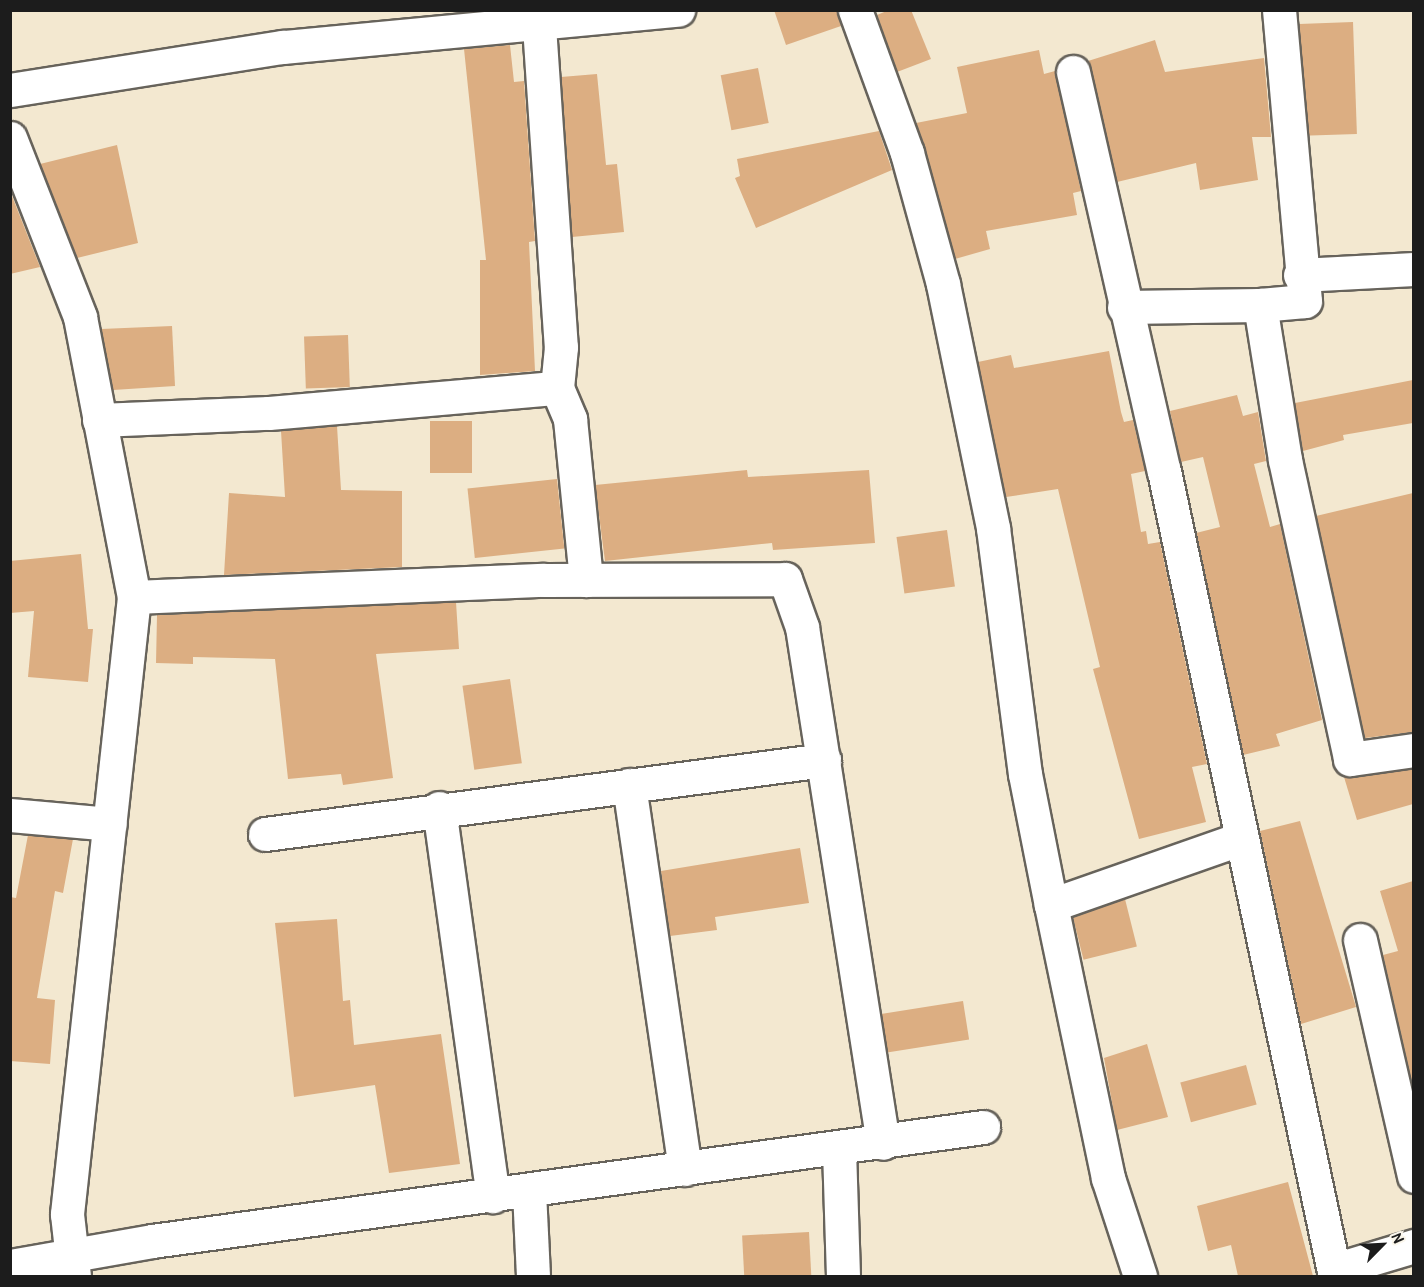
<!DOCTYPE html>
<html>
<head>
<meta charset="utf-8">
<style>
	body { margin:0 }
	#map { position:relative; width:1424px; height:1287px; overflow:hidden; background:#f3e8d0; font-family:"Patrick Hand",sans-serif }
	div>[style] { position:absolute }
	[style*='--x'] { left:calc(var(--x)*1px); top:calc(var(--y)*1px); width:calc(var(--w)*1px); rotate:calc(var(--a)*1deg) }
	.building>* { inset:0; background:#dcae82; transform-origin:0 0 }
	.roads { filter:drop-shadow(2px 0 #67635b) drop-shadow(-2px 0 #67635b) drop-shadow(0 2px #67635b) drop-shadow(0 -2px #67635b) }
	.minor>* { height:33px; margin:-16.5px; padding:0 16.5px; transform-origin:16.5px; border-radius:16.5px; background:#fff }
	span { translate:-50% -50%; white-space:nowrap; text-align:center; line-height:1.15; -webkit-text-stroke:4.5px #fbf7ec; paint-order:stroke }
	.frame { position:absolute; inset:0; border:12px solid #1c1c1c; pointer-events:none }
	.north { position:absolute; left:1352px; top:1215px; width:60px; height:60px; -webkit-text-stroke:4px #fbf7ec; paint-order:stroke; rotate:66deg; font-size:16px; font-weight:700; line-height:24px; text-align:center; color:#1c1c1c }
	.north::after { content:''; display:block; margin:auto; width:21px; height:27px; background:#1c1c1c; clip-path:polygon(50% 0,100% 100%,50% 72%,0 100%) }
</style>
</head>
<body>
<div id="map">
	<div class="building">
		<div style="clip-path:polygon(774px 10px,837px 10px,841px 26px,786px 45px)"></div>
		<div style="clip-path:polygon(889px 10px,911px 10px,931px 59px,897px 72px,877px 15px)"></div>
		<div style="left:1353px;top:22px;width:112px;height:54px;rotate:88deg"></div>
		<div style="clip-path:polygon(1155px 40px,1165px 72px,1264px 58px,1271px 137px,1252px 137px,1258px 180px,1200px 190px,1196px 163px,1117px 182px,1088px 61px)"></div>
		<div style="clip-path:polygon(510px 45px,514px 82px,524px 81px,535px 241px,529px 242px,535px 371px,480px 375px,480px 260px,486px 260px,464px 49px)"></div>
		<div style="clip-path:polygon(1039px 50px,1044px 74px,1055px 71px,1081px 191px,1073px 193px,1077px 215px,986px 231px,990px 249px,955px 259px,916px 123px,967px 113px,957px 67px)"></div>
		<div style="left:758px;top:68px;width:56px;height:38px;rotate:79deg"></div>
		<div style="clip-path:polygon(597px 74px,606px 165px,617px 164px,624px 232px,572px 237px,561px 77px)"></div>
		<div style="clip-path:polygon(879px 131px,892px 170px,756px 228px,735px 178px,740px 176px,737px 159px)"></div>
		<div style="clip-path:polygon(117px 145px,138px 243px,77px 258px,40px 164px)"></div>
		<div style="clip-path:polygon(10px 191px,40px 267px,10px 274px)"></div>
		<div style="clip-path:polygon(172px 326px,175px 386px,113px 390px,101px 329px)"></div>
		<div style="left:348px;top:335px;width:52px;height:44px;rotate:88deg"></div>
		<div style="clip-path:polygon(1109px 351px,1121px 412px,1124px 422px,1133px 420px,1145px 471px,1131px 474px,1141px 532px,1146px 531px,1148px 544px,1160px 542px,1207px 764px,1192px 767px,1206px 822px,1139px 839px,1093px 669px,1100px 667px,1058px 489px,1006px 497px,978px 362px,1011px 355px,1014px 368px)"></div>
		<div style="clip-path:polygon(1413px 380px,1413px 423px,1343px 435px,1344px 440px,1303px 451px,1295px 403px)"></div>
		<div style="clip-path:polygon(1237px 395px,1243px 416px,1258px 412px,1266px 461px,1254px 464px,1270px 527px,1280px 524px,1322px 720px,1276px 734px,1280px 746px,1243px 755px,1196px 533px,1220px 527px,1203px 457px,1181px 462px,1170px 411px)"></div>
		<div style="left:430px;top:421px;width:42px;height:52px"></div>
		<div style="clip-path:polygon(337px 426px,341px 490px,402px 491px,402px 567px,224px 575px,229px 493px,285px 497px,281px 431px)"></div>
		<div style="clip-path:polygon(747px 470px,748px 477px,869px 470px,875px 543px,773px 550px,772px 543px,605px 561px,595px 485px)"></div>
		<div style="left:557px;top:479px;width:70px;height:90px;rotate:84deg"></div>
		<div style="clip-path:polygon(1413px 493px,1413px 732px,1365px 738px,1316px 516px)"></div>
		<div style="left:947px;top:530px;width:57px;height:51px;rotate:82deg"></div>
		<div style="clip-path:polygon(81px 554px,88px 629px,93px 629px,88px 682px,28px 677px,34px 611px,10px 613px,10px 561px)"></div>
		<div style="clip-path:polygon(456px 602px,459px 649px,376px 654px,393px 778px,343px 785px,341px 774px,288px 779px,275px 659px,193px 657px,193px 664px,156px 663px,157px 615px)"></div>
		<div style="left:510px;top:679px;width:85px;height:48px;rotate:82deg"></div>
		<div style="clip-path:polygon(1413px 769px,1413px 804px,1357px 820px,1344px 777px)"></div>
		<div style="clip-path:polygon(1300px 821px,1356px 1007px,1301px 1024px,1260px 831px)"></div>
		<div style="clip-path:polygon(28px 835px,73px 839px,63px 893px,55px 891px,37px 998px,55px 1000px,50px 1064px,10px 1061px,10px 897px,16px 898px)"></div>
		<div style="clip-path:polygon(800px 848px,809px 903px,715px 917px,717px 930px,670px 936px,661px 871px)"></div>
		<div style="clip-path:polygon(1413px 881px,1413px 1087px,1383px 955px,1398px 951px,1380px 891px)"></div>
		<div style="left:1125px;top:899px;width:49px;height:55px;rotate:76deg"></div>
		<div style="clip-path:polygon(337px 919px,343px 1001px,350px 1000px,354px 1045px,441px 1034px,460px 1164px,389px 1173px,375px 1085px,294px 1097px,275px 923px)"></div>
		<div style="left:963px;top:1001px;width:39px;height:83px;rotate:81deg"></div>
		<div style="clip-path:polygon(1147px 1044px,1168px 1117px,1117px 1130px,1104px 1058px)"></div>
		<div style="left:1246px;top:1065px;width:41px;height:68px;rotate:75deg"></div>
		<div style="clip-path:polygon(1288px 1182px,1313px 1276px,1238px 1276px,1231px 1245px,1208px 1251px,1197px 1206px)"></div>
		<div style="left:809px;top:1232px;width:44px;height:67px;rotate:87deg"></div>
	</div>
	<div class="roads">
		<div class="minor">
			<div style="--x:855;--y:10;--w:152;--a:70"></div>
			<div style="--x:907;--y:153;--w:136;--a:74.6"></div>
			<div style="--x:943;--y:284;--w:249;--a:78.4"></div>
			<div style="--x:993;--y:528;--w:248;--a:82.6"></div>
			<div style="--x:1025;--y:774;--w:134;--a:78.8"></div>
			<div style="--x:1051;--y:905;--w:279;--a:78.2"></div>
			<div style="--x:1108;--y:1178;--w:103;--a:71.9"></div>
			<div style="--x:539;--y:26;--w:322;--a:86.1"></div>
			<div style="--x:561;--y:347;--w:41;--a:95.6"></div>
			<div style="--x:557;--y:388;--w:34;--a:67"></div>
			<div style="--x:570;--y:419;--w:162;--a:84.3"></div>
			<div style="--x:1073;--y:72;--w:409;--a:77.2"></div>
			<div style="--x:1164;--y:471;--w:823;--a:78.01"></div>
			<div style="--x:10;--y:90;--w:276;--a:-9"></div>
			<div style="--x:283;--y:47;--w:397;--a:-5.4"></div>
			<div style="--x:10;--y:138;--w:192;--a:68.6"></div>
			<div style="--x:80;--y:317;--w:285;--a:79.1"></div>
			<div style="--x:134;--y:597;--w:621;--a:96.2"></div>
			<div style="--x:67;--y:1214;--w:62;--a:83.6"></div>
			<div style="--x:1300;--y:275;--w:114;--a:-3"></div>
			<div style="--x:1260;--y:305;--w:45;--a:-5.1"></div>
			<div style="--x:1305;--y:301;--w:292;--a:-95.1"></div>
			<div style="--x:1124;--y:307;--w:136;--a:-0.8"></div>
			<div style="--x:1260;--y:305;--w:157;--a:80.8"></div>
			<div style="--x:1285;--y:460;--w:306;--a:77.7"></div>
			<div style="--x:1350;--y:759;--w:65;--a:-8"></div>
			<div style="--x:99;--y:420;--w:170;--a:-2.4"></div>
			<div style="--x:269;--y:413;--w:289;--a:-5"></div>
			<div style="--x:134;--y:597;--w:410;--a:-2.4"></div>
			<div style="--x:544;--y:580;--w:241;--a:-0.2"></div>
			<div style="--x:785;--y:579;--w:51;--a:70.5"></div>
			<div style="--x:802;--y:627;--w:522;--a:81.08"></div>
			<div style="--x:629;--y:785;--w:388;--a:81.7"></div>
			<div style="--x:439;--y:808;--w:392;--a:82.1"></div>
			<div style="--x:10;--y:815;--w:100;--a:5.1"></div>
			<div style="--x:265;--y:834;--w:564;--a:-7.54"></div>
			<div style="--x:1051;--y:905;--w:202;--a:-19.3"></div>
			<div style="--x:1360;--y:940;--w:242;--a:77.1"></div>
			<div style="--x:839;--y:1149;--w:127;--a:88.2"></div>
			<div style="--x:529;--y:1191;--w:85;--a:87.3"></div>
			<div style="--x:10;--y:1266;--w:144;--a:-10"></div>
			<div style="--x:152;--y:1241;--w:839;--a:-7.81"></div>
			<div style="--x:1334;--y:1270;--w:84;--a:-16.7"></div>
		</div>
	</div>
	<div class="frame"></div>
	<div class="north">N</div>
</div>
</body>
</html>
